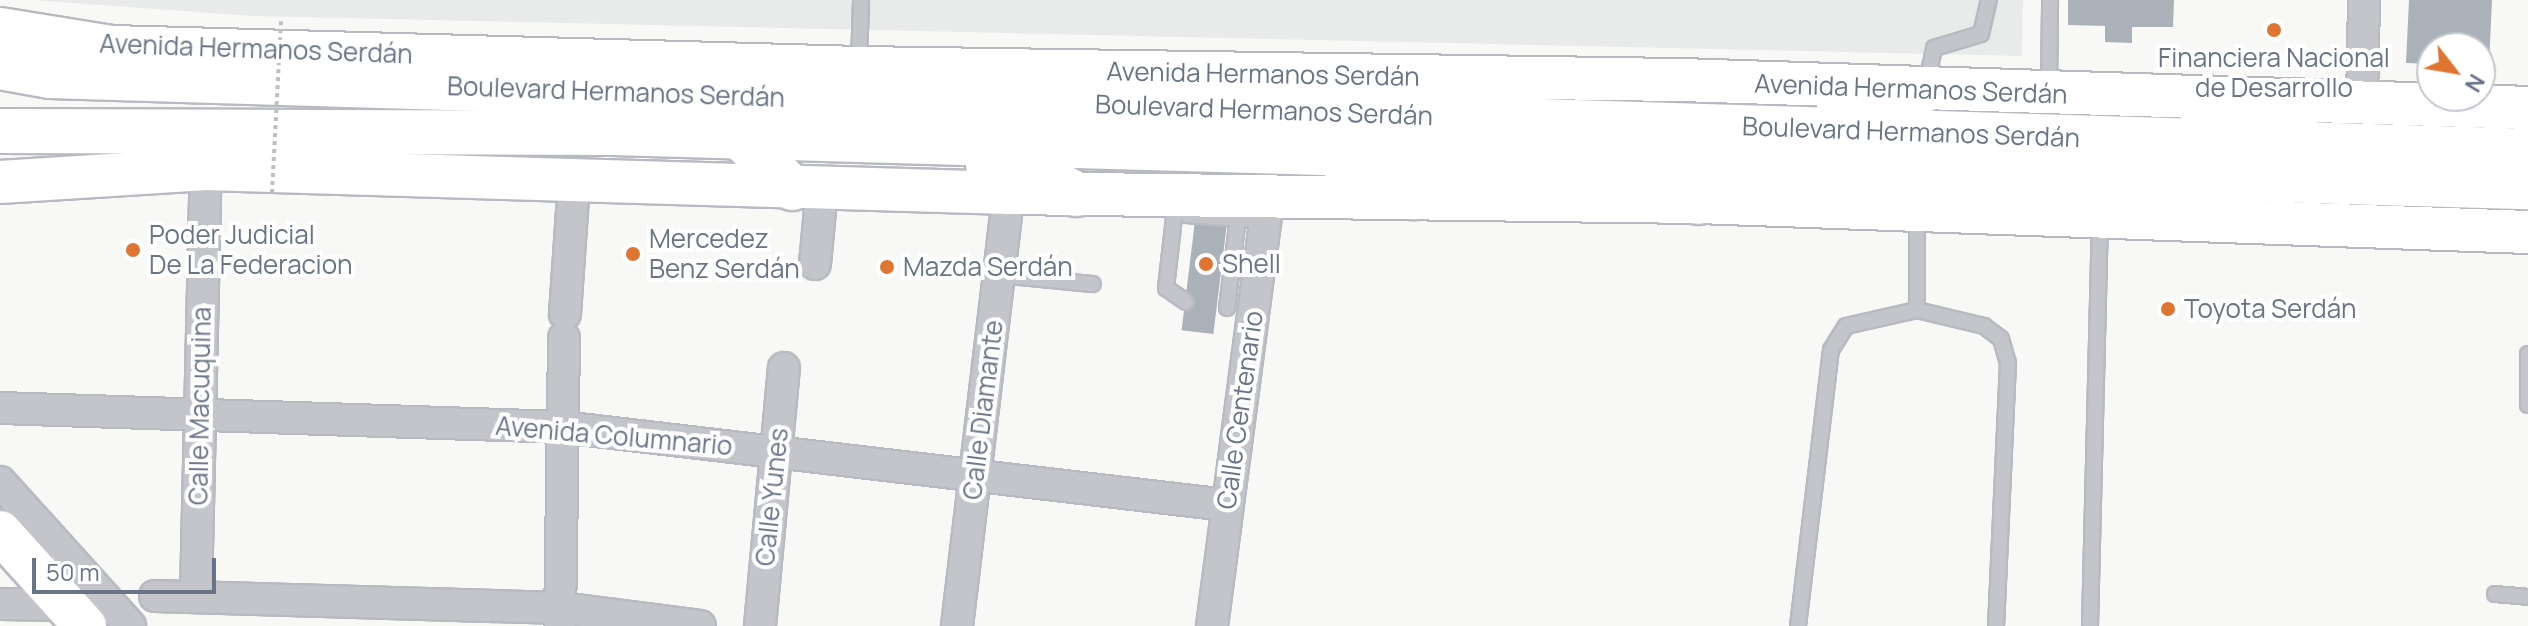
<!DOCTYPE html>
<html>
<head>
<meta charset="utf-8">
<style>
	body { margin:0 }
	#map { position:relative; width:2528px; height:626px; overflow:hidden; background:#f8f9f6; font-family:Manrope,sans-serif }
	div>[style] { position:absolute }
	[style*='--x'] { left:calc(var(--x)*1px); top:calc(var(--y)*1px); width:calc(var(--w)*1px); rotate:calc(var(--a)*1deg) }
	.built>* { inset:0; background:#e9eaea }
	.building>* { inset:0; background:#abb1b9; transform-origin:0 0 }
	.roads { filter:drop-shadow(2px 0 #b7bbc1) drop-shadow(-2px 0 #b7bbc1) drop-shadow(0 2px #b7bbc1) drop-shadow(0 -2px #b7bbc1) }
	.service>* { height:14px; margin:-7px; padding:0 7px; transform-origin:7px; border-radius:7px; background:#c3c5ca }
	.minor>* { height:30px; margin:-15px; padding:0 15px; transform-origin:15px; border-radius:15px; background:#c3c5ca }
	.secondary>* { height:42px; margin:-21px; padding:0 21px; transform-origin:21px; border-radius:21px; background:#fff }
	.primary>* { height:44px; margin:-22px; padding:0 22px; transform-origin:22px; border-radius:22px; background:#fff }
	.path-bridge>* { height:4px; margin-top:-2px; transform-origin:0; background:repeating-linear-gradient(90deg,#bdbfc2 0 4px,transparent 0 8px) }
	.dots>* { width:22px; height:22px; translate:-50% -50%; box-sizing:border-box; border:4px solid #fff; border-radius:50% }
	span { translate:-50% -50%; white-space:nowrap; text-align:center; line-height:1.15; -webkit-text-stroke:8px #fff; paint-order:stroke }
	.street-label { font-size:26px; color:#697487 }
	.poi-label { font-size:26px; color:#697487 }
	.left { translate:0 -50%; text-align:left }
	.north { position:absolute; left:2416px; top:32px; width:80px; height:80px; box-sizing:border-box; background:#fff; border:2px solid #c3c7cf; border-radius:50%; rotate:121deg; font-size:22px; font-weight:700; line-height:32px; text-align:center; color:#697487 }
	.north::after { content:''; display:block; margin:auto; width:28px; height:36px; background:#df7531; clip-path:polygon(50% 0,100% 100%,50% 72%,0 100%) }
	.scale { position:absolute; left:32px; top:558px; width:184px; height:36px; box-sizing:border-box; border:4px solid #697487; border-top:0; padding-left:10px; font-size:24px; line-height:28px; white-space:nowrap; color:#697487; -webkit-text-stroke:6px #fff; paint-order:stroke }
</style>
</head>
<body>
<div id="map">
	<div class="built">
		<div style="clip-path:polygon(33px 0,2023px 0,2022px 56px,252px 16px)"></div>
	</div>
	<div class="building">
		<div style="clip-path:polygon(2068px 0,2174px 0,2173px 27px,2132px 27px,2132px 43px,2105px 42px,2105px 26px,2068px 25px)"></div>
		<div style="clip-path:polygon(2409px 0,2492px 0,2489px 66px,2480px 66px,2480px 48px,2432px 48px,2432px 64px,2406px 63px)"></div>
		<div style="left:1195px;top:221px;width:32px;height:110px;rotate:7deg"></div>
	</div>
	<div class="roads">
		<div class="service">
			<div style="--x:859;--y:64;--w:64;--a:-88.2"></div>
			<div style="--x:1926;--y:84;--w:37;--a:-77"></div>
			<div style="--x:1934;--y:48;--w:49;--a:-16.6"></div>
			<div style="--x:1981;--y:34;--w:35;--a:-77"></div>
			<div style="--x:2049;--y:88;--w:88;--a:-89.3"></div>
			<div style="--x:1176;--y:200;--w:89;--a:96.5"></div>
			<div style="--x:1166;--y:288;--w:24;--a:35"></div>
			<div style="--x:1186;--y:215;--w:79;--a:4.3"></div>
			<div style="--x:999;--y:275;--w:94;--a:5.5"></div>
			<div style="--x:1227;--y:308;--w:108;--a:-83.1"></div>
			<div style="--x:1917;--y:310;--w:95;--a:-90"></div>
			<div style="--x:2528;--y:354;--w:51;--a:90"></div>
			<div style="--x:2495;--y:594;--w:33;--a:5"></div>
			<div style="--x:1798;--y:626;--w:278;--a:-83.2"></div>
			<div style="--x:1831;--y:350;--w:28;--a:-58"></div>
			<div style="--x:1846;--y:326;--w:73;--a:-12.7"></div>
			<div style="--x:1917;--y:310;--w:69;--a:13.4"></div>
			<div style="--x:1984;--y:326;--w:21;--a:37"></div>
			<div style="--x:2001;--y:339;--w:25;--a:74"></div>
			<div style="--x:2008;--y:363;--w:263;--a:92.6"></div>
			<div style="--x:2090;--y:626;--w:405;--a:-88.6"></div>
		</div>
		<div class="minor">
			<div style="--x:2362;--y:103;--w:103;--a:-88.9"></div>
			<div style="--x:815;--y:264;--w:76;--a:-84.7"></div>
			<div style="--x:565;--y:314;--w:133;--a:-86.1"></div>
			<div style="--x:0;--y:408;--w:562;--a:1.94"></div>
			<div style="--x:562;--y:427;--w:669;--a:6.7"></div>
			<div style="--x:0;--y:482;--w:194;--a:47.9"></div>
			<div style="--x:196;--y:595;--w:426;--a:-88.7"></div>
			<div style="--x:155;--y:596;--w:405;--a:1.7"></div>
			<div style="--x:560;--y:608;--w:141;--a:7.3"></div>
			<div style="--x:0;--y:604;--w:67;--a:0.9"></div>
			<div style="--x:560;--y:626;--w:288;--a:-89.2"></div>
			<div style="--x:760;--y:626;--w:259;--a:-84.7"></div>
			<div style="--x:957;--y:626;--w:436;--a:-83.2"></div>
			<div style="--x:1212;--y:626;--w:436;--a:-82.5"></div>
		</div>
		<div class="secondary">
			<div style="--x:0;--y:29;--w:113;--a:9.1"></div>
			<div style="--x:112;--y:47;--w:746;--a:1.61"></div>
			<div style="--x:858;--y:68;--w:823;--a:0.84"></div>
			<div style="--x:1681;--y:80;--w:847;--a:1.89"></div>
			<div style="--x:0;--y:182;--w:206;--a:-3.6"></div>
			<div style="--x:206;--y:169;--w:803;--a:1.71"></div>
			<div style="--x:1009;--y:193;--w:689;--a:0.75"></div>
			<div style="--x:1698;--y:202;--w:831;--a:2.07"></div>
			<div style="--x:0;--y:532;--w:127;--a:47.9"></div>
		</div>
		<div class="primary">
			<div style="--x:0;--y:67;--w:51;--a:10.2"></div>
			<div style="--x:50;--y:76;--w:2479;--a:1.73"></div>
			<div style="--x:2192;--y:99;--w:75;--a:31.4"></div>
			<div style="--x:2235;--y:100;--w:83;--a:30.3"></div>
			<div style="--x:1836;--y:118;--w:93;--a:-17.5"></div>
			<div style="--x:0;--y:131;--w:613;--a:0.19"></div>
			<div style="--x:613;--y:133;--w:1916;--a:1.62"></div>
			<div style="--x:740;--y:137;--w:73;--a:44.4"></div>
			<div style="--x:988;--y:165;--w:41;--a:7"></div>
			<div style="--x:1029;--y:170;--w:53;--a:27.1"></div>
			<div style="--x:1347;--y:176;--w:40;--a:4.3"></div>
			<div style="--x:1387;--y:179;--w:32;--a:35"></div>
			<div style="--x:1698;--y:202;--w:70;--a:-27.3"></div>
		</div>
	</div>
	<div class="path-bridge">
		<div style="--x:272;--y:193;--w:172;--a:-87"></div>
	</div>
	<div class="dots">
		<div style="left:2274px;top:30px;background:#df7531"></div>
		<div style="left:133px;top:250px;background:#df7531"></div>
		<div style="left:633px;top:254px;background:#df7531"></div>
		<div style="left:1206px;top:264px;background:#df7531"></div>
		<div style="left:887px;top:267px;background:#df7531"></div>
		<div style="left:2168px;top:309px;background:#df7531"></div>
	</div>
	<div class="street-label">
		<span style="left:256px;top:49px;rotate:2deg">Avenida Hermanos Serdán</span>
		<span style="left:1263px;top:74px;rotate:1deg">Avenida Hermanos Serdán</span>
		<span style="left:1911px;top:89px;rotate:2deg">Avenida Hermanos Serdán</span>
		<span style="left:616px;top:92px;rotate:2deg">Boulevard Hermanos Serdán</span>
		<span style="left:1264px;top:110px;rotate:2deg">Boulevard Hermanos Serdán</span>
		<span style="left:1911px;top:132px;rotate:2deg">Boulevard Hermanos Serdán</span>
		<span style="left:200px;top:406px;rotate:-89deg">Calle Macuquina</span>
		<span style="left:983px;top:410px;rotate:-83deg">Calle Diamante</span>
		<span style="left:1240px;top:410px;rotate:-82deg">Calle Centenario</span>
		<span style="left:614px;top:436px;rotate:5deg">Avenida Columnario</span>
		<span style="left:772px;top:497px;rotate:-84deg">Calle Yunes</span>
	</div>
	<div class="poi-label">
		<span style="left:2274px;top:73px">Financiera Nacional<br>de Desarrollo</span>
		<span class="left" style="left:149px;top:250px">Poder Judicial<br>De La Federacion</span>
		<span class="left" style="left:649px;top:254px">Mercedez<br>Benz Serdán</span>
		<span class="left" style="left:1222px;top:264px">Shell</span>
		<span class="left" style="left:903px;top:267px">Mazda Serdán</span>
		<span class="left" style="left:2184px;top:309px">Toyota Serdán</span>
	</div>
	<div class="north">N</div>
	<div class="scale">50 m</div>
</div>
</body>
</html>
